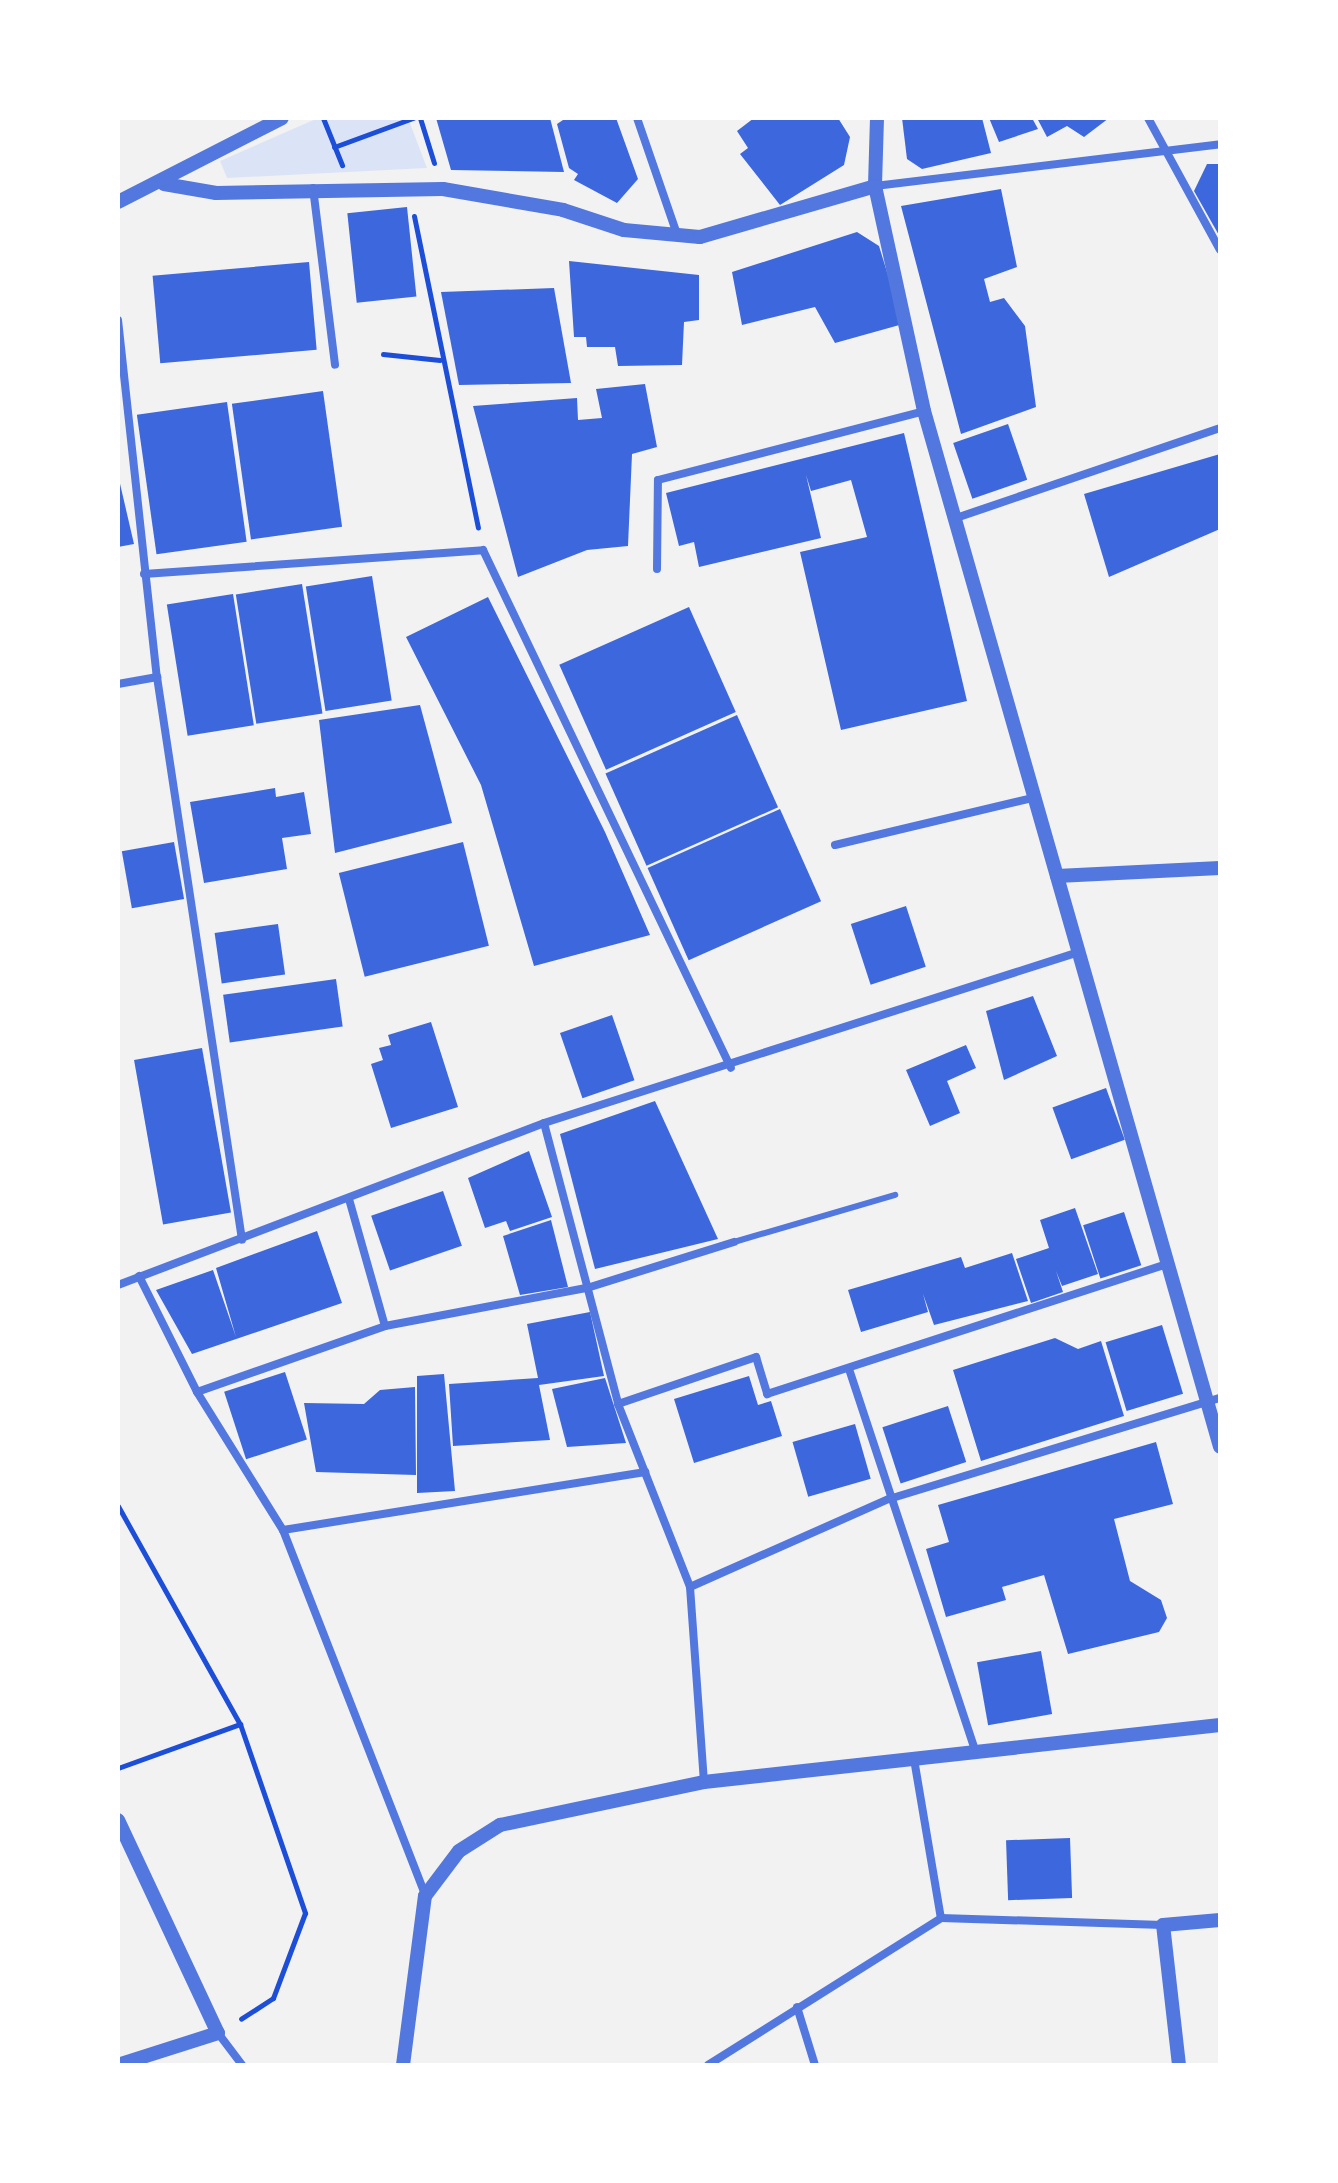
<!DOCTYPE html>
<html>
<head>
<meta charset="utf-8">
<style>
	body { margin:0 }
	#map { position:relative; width:1338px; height:2183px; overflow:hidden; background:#f2f2f2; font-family:"Source Sans 3",sans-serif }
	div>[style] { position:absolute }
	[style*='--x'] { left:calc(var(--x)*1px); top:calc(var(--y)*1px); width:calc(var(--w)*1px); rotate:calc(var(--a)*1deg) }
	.green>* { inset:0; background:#dbe4f7 }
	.building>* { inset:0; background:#3d67dc; transform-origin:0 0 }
	.path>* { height:5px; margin:-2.5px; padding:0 2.5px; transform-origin:2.5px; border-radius:2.5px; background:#1d4ed8 }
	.service>* { height:6px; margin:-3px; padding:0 3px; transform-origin:3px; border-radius:3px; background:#5277de }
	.minor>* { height:8px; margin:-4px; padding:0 4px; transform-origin:4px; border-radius:4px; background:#5277de }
	.tertiary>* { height:14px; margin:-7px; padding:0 7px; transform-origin:7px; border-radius:7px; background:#5277de }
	span { translate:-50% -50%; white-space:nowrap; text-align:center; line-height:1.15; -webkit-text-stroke:7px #fff; paint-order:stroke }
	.frame { position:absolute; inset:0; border:120px solid #fff; pointer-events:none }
</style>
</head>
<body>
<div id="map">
	<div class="green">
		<div style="clip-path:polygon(318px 118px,408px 118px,427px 168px,227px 178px,220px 161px)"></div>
	</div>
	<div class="building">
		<div style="clip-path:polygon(436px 118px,550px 118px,564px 172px,451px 170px)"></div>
		<div style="clip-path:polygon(566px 118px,616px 118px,638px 179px,617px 203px,574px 180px,578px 174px,569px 168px,557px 124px)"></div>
		<div style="clip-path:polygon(754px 118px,838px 118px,850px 137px,844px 165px,780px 205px,740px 154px,748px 148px,737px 131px)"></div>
		<div style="clip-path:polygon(902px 118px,982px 118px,991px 153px,922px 169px,907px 159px)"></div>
		<div style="clip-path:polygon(989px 118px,1032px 118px,1038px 129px,999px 142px)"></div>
		<div style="clip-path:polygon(1037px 118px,1109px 118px,1084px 137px,1067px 126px,1047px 137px)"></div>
		<div style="clip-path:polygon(1207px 164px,1220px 164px,1220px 237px,1194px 191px)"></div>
		<div style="clip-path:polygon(1001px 189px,1017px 267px,984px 279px,990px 302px,1004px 298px,1025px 326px,1036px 407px,961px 434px,901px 206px)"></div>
		<div style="left:407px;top:207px;width:90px;height:60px;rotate:84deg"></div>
		<div style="clip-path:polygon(857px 232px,879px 246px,903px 324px,835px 343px,815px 307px,742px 325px,732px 272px)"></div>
		<div style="clip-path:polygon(569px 261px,699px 275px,699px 320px,684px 322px,682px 365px,618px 366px,615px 347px,587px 347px,586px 337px,574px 337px)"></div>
		<div style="left:309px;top:262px;width:88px;height:157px;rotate:85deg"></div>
		<div style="clip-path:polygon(554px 288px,571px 383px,459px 385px,441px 292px)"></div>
		<div style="clip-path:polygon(645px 384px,657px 447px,632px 454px,628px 546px,587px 550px,518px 577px,473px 406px,577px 398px,578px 420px,602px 418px,596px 389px)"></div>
		<div style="left:323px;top:391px;width:137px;height:92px;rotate:82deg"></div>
		<div style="left:227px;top:402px;width:141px;height:91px;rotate:82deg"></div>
		<div style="left:1008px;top:424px;width:59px;height:58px;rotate:71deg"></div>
		<div style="clip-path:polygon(904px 433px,967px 701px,841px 730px,800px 552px,867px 537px,851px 480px,811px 491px,806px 475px,821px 538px,699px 567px,694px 542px,679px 546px,666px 493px)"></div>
		<div style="clip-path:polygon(1220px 454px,1220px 529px,1109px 577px,1084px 494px)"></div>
		<div style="clip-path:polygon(118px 475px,134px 544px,118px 547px)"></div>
		<div style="left:372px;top:576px;width:126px;height:67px;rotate:81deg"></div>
		<div style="left:302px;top:584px;width:131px;height:67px;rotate:81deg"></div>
		<div style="left:233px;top:594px;width:133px;height:67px;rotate:81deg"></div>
		<div style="clip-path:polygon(488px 597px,605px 832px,650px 935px,534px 966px,481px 785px,406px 637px)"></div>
		<div style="left:689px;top:607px;width:115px;height:142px;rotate:66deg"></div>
		<div style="clip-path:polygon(420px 705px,452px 823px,335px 853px,319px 720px)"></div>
		<div style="left:737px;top:715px;width:101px;height:144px;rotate:66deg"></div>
		<div style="clip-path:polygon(275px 788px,276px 797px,304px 792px,311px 834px,282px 838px,287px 869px,204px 883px,190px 802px)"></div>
		<div style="left:780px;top:809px;width:101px;height:145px;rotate:66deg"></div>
		<div style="left:174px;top:842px;width:58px;height:53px;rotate:80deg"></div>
		<div style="left:463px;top:842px;width:107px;height:128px;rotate:76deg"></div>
		<div style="left:906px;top:906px;width:64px;height:58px;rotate:72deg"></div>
		<div style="left:278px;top:924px;width:51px;height:64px;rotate:82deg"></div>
		<div style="left:336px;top:979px;width:48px;height:114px;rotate:82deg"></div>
		<div style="clip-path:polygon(1033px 996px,1057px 1056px,1004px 1080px,986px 1011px)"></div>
		<div style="left:612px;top:1015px;width:69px;height:55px;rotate:71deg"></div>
		<div style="clip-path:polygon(431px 1022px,458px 1107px,391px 1128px,371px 1064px,383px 1060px,379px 1048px,391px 1045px,388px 1035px)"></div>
		<div style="clip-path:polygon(966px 1045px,976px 1068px,947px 1081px,960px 1113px,930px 1126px,906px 1070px)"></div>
		<div style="left:202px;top:1048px;width:167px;height:69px;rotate:80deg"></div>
		<div style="left:1106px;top:1088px;width:55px;height:57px;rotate:70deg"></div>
		<div style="clip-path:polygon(655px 1101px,718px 1239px,595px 1269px,560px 1134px)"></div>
		<div style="clip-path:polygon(529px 1151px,552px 1217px,510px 1231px,506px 1221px,485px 1228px,468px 1178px)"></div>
		<div style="left:443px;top:1191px;width:58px;height:76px;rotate:71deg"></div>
		<div style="clip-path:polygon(1075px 1208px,1098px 1274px,1062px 1286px,1056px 1271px,1063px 1292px,1031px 1303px,1016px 1259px,1049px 1248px,1040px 1220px)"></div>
		<div style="left:1124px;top:1212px;width:56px;height:43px;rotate:72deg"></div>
		<div style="clip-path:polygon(551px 1220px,568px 1287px,520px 1295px,503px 1236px)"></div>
		<div style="clip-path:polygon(317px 1231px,342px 1303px,192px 1354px,156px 1290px,213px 1270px,236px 1337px,216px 1268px)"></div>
		<div style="clip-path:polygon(1012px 1253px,1028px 1301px,934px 1325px,923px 1294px,928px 1312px,861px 1332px,848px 1290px,961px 1257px,965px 1268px)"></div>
		<div style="clip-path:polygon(590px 1312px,604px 1376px,539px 1385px,550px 1440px,453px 1446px,449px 1384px,538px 1378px,527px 1324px)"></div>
		<div style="left:1162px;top:1325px;width:72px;height:59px;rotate:73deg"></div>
		<div style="clip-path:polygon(1055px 1338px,1078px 1349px,1101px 1341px,1124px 1416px,981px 1461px,953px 1370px)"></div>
		<div style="left:285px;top:1372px;width:71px;height:64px;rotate:72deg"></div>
		<div style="clip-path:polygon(444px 1374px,455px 1491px,417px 1493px,417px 1376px)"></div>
		<div style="clip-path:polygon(749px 1376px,758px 1405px,771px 1401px,782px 1436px,694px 1463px,674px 1399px)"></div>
		<div style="clip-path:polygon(605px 1378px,626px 1443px,567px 1447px,552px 1389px)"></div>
		<div style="clip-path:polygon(415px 1387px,416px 1475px,316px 1472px,304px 1403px,364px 1404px,380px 1390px)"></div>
		<div style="left:948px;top:1406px;width:59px;height:69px;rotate:72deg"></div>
		<div style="left:855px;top:1424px;width:57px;height:65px;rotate:74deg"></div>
		<div style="clip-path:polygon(1156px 1442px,1173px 1504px,1114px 1519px,1130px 1581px,1161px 1600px,1167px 1618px,1159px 1632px,1068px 1654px,1044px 1575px,1002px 1587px,1006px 1600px,946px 1617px,926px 1549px,949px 1542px,938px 1505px)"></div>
		<div style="left:1041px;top:1651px;width:64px;height:65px;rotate:80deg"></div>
		<div style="left:1070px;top:1838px;width:60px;height:64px;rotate:88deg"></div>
	</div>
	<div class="path">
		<div style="--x:323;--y:118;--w:51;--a:68"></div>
		<div style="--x:420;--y:118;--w:47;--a:72.7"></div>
		<div style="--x:334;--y:147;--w:84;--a:-20.2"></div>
		<div style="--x:414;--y:216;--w:318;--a:78.4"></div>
		<div style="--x:383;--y:354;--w:57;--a:6"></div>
		<div style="--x:118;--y:1506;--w:250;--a:60.8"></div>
		<div style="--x:240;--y:1724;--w:200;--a:71"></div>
		<div style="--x:305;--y:1913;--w:91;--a:110.6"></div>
		<div style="--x:273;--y:1998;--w:38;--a:147"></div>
		<div style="--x:118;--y:1768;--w:130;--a:-19.8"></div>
	</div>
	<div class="service">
		<div style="--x:734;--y:1242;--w:168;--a:-16.3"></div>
	</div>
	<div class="minor">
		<div style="--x:637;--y:118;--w:126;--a:71"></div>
		<div style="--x:1148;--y:118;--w:150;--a:61.4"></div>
		<div style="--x:875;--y:186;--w:348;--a:-6.9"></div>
		<div style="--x:313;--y:188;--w:178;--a:82.9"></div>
		<div style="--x:118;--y:320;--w:359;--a:83.8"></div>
		<div style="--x:157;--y:677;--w:569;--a:81.41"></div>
		<div style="--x:956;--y:518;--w:279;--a:-18.8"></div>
		<div style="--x:657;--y:569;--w:89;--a:-89.4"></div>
		<div style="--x:658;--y:480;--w:275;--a:-14.5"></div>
		<div style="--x:144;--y:574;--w:340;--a:-4"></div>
		<div style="--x:483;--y:550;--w:574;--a:64.42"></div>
		<div style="--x:118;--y:684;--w:40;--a:-10"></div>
		<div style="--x:835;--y:845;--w:207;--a:-13.4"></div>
		<div style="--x:544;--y:1123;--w:291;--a:75.2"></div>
		<div style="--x:618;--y:1404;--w:197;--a:68.5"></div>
		<div style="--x:690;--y:1587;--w:196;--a:85.9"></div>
		<div style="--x:349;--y:1199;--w:132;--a:74.2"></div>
		<div style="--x:139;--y:1276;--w:130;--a:63.4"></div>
		<div style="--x:197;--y:1392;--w:163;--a:58.1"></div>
		<div style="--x:283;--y:1530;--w:392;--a:68.7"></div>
		<div style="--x:118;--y:1285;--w:456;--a:-20.8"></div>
		<div style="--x:544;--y:1123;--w:562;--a:-17.73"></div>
		<div style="--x:849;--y:1369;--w:398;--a:71.7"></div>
		<div style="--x:197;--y:1392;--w:199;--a:-19.3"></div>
		<div style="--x:385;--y:1326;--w:206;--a:-10.7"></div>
		<div style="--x:587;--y:1288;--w:154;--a:-17.4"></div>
		<div style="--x:618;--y:1404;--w:146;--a:-18.8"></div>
		<div style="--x:756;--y:1357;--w:39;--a:73"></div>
		<div style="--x:767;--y:1394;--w:421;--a:-18"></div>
		<div style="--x:283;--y:1530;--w:367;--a:-9.1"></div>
		<div style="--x:690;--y:1587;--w:218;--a:-23.9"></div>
		<div style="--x:889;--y:1499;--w:346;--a:-17"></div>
		<div style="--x:914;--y:1759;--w:161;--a:80.4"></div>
		<div style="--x:797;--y:2007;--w:61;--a:72.8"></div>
		<div style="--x:218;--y:2033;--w:40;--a:53"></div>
		<div style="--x:708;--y:2065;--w:275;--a:-32.2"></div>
		<div style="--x:941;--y:1918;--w:222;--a:1.8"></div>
	</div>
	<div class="tertiary">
		<div style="--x:877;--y:118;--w:68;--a:91.7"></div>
		<div style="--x:875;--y:186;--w:230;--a:77.7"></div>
		<div style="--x:924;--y:411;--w:1077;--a:74.05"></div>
		<div style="--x:164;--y:184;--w:53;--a:9.8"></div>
		<div style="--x:216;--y:193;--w:227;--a:-1"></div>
		<div style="--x:443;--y:189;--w:122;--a:9.9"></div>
		<div style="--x:563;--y:210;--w:64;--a:18.2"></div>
		<div style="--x:624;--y:230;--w:76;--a:5.3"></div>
		<div style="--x:700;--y:237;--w:182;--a:-16.2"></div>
		<div style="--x:118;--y:202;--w:184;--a:-27.1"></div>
		<div style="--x:1057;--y:876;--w:163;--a:-2.8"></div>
		<div style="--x:118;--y:1820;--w:235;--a:64.9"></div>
		<div style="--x:218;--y:2033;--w:105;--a:162.3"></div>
		<div style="--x:403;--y:2065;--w:170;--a:-82.6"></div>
		<div style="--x:425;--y:1896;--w:56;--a:-52.9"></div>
		<div style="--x:459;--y:1851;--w:49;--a:-32.4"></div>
		<div style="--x:500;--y:1825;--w:208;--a:-11.9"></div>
		<div style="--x:704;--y:1782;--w:519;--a:-6.3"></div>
		<div style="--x:1179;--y:2065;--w:141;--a:-96.5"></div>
		<div style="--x:1163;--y:1925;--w:57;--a:-5"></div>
	</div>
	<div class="frame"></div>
</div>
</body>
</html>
